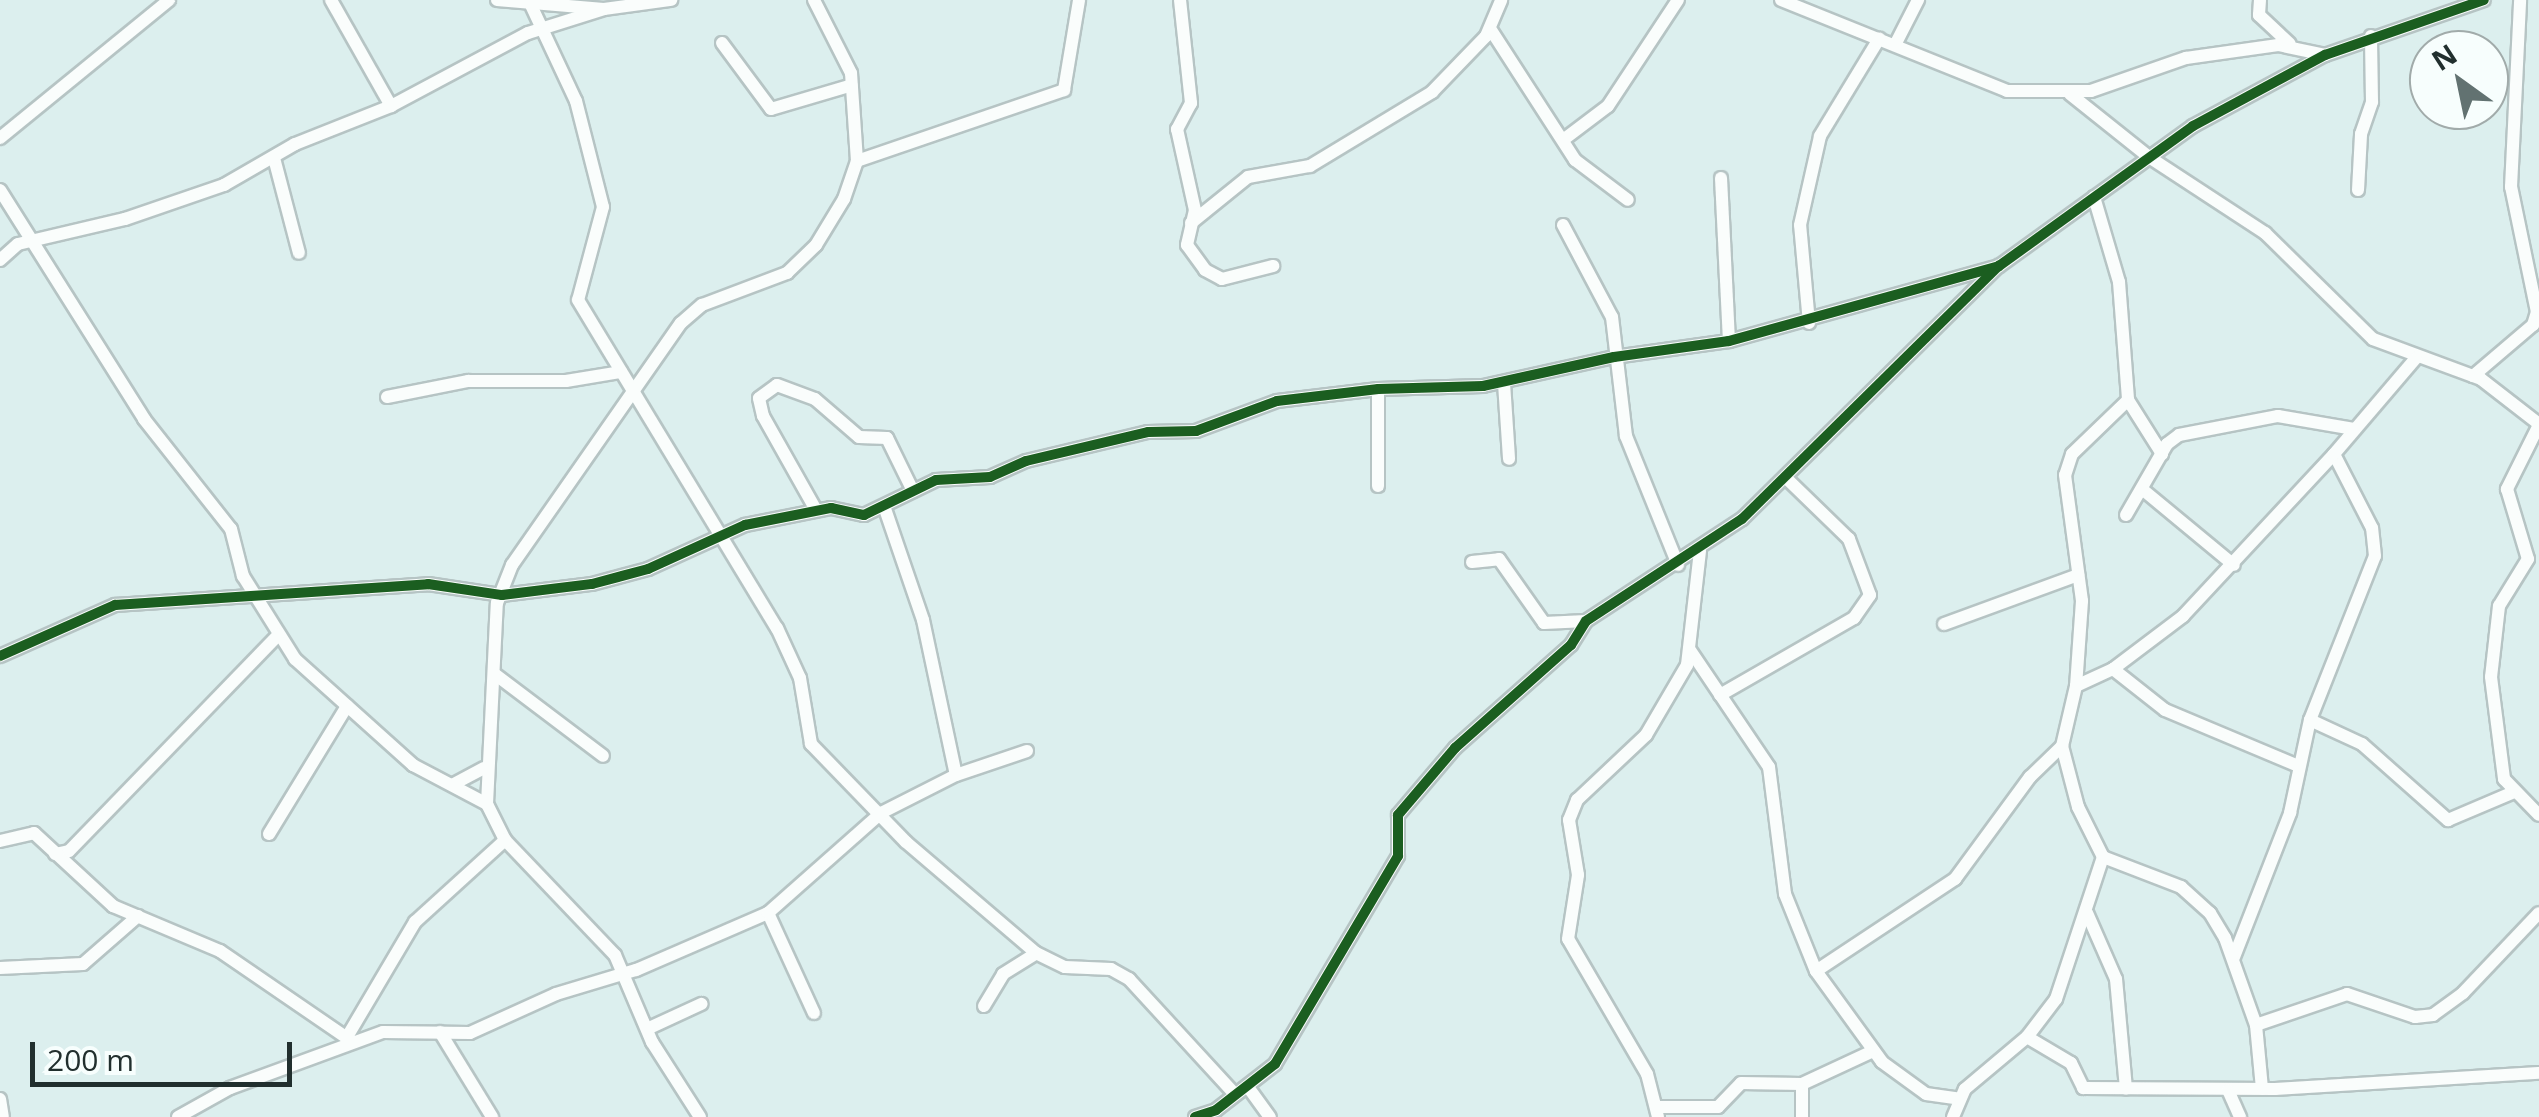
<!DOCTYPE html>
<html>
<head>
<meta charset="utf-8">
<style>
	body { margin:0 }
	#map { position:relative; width:2539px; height:1117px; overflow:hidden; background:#dcefee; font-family:"Open Sans",sans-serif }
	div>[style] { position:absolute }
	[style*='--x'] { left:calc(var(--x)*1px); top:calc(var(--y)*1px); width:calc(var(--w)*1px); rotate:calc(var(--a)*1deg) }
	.roads { filter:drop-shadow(2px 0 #b6c4c4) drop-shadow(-2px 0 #b6c4c4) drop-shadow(0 2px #b6c4c4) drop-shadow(0 -2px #b6c4c4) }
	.minor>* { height:12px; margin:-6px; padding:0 6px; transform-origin:6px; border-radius:6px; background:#fafdfc }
	.cycleway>* { height:10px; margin:-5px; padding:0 5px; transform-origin:5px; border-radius:5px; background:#1b5e20 }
	span { translate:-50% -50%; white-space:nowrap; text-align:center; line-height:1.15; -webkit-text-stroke:8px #f7fefd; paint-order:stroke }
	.north { position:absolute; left:2409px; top:30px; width:100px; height:100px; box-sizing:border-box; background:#f7fefd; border:2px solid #a1abaa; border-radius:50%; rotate:327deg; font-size:28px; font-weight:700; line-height:40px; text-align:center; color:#212f2e }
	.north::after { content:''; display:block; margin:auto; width:35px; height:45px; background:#627271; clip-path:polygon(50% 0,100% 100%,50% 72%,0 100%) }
	.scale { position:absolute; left:30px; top:1042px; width:262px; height:45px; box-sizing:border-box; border:5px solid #212f2e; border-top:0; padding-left:12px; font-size:30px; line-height:35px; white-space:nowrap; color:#212f2e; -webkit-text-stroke:8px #f7fefd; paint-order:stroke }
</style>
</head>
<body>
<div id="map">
	<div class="roads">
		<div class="minor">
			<div style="--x:331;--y:0;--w:122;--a:60.5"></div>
			<div style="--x:497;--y:0;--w:107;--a:4.8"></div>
			<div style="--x:604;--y:9;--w:68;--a:-7.7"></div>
			<div style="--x:1180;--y:0;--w:104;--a:83.9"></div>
			<div style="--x:1191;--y:103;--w:30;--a:118"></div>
			<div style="--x:1177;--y:129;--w:83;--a:77.5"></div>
			<div style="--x:1195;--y:210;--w:36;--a:103"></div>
			<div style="--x:1187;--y:245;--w:31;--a:54"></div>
			<div style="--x:1205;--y:270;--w:19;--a:28"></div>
			<div style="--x:1222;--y:279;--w:53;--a:-14.3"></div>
			<div style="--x:1781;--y:0;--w:244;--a:21.9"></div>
			<div style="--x:2007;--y:91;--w:84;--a:0"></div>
			<div style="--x:2091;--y:91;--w:101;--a:-19.2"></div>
			<div style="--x:2186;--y:58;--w:93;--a:-8"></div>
			<div style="--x:2278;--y:45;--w:48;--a:12"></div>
			<div style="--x:2260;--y:0;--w:15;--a:94"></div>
			<div style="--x:2259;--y:15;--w:42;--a:43.1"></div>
			<div style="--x:530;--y:3;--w:108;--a:64.9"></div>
			<div style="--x:576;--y:101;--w:109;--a:75.7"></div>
			<div style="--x:603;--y:207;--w:96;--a:105"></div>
			<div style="--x:578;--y:300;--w:384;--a:58.8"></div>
			<div style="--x:777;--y:628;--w:55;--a:65.3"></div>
			<div style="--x:800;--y:678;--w:67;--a:80.5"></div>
			<div style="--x:811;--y:744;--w:136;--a:45.9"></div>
			<div style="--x:906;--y:842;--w:171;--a:40.5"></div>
			<div style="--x:1036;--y:953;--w:32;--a:26"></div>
			<div style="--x:1065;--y:967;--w:46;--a:2.5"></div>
			<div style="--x:1111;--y:969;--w:21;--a:29"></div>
			<div style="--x:1129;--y:979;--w:155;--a:47.4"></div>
			<div style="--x:1491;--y:30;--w:155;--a:57.1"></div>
			<div style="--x:1575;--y:160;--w:66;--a:37"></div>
			<div style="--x:722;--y:43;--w:82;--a:53.4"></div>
			<div style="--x:771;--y:109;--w:84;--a:-16.5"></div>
			<div style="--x:1895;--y:45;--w:51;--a:-62.9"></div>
			<div style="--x:2070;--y:94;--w:101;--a:38.6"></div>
			<div style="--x:2149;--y:157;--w:139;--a:33.2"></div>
			<div style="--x:2265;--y:233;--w:151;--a:44.5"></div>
			<div style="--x:2373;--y:339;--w:115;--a:20.3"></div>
			<div style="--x:2481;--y:379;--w:73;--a:37.8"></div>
			<div style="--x:0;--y:138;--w:218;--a:-39.2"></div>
			<div style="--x:1563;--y:140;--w:56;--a:-37.1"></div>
			<div style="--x:1608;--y:106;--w:127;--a:-56.6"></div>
			<div style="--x:274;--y:158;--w:98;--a:75.3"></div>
			<div style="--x:857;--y:161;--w:219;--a:-18.9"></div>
			<div style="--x:1064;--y:90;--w:91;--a:-80.5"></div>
			<div style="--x:1721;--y:178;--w:163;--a:87.2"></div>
			<div style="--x:0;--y:190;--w:271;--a:57.8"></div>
			<div style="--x:144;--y:419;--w:140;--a:51.7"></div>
			<div style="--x:231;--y:529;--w:49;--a:75.7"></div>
			<div style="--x:243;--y:576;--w:98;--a:57.9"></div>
			<div style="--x:295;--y:659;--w:159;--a:41.9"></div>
			<div style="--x:413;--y:765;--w:84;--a:27.8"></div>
			<div style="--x:487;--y:804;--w:40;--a:63.4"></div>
			<div style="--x:505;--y:840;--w:159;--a:46.3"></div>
			<div style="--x:615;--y:955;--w:95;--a:67"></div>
			<div style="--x:652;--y:1042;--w:89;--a:57.4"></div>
			<div style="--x:2358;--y:190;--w:56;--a:-86.9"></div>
			<div style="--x:2361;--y:134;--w:34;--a:-71"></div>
			<div style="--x:2372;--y:102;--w:66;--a:-90.9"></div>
			<div style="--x:2094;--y:197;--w:89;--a:73.6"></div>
			<div style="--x:2119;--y:282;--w:118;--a:85.6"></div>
			<div style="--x:2128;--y:400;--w:64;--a:57.8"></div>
			<div style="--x:1191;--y:223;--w:73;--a:-38.9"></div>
			<div style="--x:1248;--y:177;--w:63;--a:-10.1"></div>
			<div style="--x:1310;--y:166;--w:143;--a:-31.2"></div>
			<div style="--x:1432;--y:92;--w:78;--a:-46"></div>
			<div style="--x:1486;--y:36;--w:39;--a:-67"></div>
			<div style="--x:1563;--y:225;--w:104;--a:62"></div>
			<div style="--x:1612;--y:317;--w:120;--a:83.3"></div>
			<div style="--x:1626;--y:436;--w:139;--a:68"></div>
			<div style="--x:0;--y:260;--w:24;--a:-42"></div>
			<div style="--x:18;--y:244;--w:110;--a:-13.2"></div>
			<div style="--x:125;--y:219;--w:105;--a:-19"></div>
			<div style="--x:224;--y:185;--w:82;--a:-30"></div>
			<div style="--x:295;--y:144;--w:103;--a:-21.6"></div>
			<div style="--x:391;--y:106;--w:155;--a:-28.1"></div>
			<div style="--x:528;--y:33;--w:80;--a:-17.5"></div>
			<div style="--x:1809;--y:323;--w:98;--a:-95.2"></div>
			<div style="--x:1800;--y:225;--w:91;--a:-77.3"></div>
			<div style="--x:1820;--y:136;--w:114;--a:-58.7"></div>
			<div style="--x:2473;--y:376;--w:79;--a:-40.4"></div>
			<div style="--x:2533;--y:325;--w:14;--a:-73"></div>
			<div style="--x:2537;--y:312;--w:128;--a:-101.7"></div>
			<div style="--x:2511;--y:187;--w:187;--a:-87.2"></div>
			<div style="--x:1504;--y:383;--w:76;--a:86.2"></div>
			<div style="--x:387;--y:397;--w:83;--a:-11.2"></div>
			<div style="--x:468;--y:381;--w:98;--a:0"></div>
			<div style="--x:566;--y:381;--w:56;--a:-9.3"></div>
			<div style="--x:2128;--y:400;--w:78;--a:136"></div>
			<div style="--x:2072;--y:454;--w:22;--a:108"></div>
			<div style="--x:2065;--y:475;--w:127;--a:82.3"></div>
			<div style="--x:2082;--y:601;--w:85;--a:94"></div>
			<div style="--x:2076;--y:686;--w:62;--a:103.1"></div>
			<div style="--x:2062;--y:746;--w:63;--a:75.3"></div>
			<div style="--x:2078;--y:807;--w:56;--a:63.4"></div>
			<div style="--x:2103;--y:857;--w:84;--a:21"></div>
			<div style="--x:2181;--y:887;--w:39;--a:42"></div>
			<div style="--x:2210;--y:913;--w:29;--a:59"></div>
			<div style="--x:2225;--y:938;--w:92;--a:70.4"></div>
			<div style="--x:2256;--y:1025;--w:64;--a:84.6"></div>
			<div style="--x:2539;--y:425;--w:72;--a:116.6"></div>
			<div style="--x:2507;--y:489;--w:73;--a:73.3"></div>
			<div style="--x:2528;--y:559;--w:55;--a:121.7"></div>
			<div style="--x:2499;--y:606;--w:71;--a:96.4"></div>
			<div style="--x:2491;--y:677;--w:103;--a:82.7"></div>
			<div style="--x:2504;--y:779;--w:50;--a:45.8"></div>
			<div style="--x:1378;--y:486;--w:97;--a:-90"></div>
			<div style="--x:2142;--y:489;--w:119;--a:39.6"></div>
			<div style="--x:884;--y:506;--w:120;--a:71.1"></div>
			<div style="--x:923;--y:620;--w:158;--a:78"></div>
			<div style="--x:816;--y:510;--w:108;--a:-119.4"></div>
			<div style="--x:763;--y:416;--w:18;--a:-103"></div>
			<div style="--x:759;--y:398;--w:22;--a:-36"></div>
			<div style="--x:777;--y:385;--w:40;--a:20.2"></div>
			<div style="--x:815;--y:399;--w:58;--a:40.8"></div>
			<div style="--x:859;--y:437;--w:28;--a:2"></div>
			<div style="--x:887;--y:438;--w:59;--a:63.9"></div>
			<div style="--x:2126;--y:515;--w:82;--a:-60"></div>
			<div style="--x:2167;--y:444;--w:15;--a:-37"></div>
			<div style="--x:2179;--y:435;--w:101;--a:-10.9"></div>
			<div style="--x:2278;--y:416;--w:77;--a:9.7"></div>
			<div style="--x:1472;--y:562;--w:27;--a:-6"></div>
			<div style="--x:1499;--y:559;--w:78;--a:54.9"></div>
			<div style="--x:1544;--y:623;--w:42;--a:-2.7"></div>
			<div style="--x:1944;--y:624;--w:143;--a:-20.1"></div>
			<div style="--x:1690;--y:650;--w:141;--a:56"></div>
			<div style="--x:1769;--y:767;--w:128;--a:82.8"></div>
			<div style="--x:1785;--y:894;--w:83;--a:68.1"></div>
			<div style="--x:1816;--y:971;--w:112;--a:54"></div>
			<div style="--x:1882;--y:1062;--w:54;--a:36"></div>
			<div style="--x:1926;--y:1094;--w:34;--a:8"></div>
			<div style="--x:0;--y:656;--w:126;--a:-23.9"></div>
			<div style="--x:115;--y:605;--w:314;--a:-3.8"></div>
			<div style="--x:428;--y:584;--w:75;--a:8.5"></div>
			<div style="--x:502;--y:595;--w:91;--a:-7"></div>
			<div style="--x:592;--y:584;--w:58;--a:-15"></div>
			<div style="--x:648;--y:569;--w:107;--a:-24.4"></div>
			<div style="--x:745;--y:525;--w:88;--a:-11.2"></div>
			<div style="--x:831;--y:508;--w:34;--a:12"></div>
			<div style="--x:864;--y:515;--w:80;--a:-25.9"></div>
			<div style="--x:936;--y:480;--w:54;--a:-3.2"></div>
			<div style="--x:990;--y:477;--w:39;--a:-24"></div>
			<div style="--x:1026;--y:461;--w:125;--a:-13.4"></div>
			<div style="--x:1148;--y:432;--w:48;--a:-1.2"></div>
			<div style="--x:1196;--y:431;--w:86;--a:-20.3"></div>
			<div style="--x:1277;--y:401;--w:102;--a:-6.8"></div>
			<div style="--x:1378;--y:389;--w:105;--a:-1.6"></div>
			<div style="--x:1483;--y:386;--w:134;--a:-12.5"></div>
			<div style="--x:1614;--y:357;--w:116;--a:-7.9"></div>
			<div style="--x:1729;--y:341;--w:280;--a:-15.5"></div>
			<div style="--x:2113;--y:669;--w:66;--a:38.3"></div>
			<div style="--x:2165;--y:710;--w:144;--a:22.8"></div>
			<div style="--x:496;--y:675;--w:134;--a:37.1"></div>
			<div style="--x:2076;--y:686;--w:41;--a:-24.7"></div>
			<div style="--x:2113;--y:669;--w:88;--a:-37.1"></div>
			<div style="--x:2183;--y:616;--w:221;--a:-47"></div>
			<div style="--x:1720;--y:695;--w:155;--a:-29.9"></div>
			<div style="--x:1854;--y:618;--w:28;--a:-55"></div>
			<div style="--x:1870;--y:595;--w:60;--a:-110.6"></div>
			<div style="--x:1849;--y:539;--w:89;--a:-135.9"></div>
			<div style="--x:2310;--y:720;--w:57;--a:24.8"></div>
			<div style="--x:2362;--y:744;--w:115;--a:41.5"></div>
			<div style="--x:2448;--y:820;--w:72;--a:-23"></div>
			<div style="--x:452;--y:785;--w:36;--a:-28"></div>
			<div style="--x:487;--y:804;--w:201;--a:-87.2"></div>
			<div style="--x:497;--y:603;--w:41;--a:-68.5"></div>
			<div style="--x:512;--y:565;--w:295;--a:-55.1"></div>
			<div style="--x:681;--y:323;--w:28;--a:-41"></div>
			<div style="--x:702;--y:305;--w:91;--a:-20.6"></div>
			<div style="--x:787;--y:273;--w:40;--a:-44"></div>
			<div style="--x:816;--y:245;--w:54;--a:-58.7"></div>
			<div style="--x:844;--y:199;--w:40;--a:-71.1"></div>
			<div style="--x:857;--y:161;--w:88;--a:-93.9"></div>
			<div style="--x:851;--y:73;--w:82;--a:-116.9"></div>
			<div style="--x:269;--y:834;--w:150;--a:-58.6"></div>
			<div style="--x:0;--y:841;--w:35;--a:-13"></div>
			<div style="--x:34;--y:833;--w:108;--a:42.7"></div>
			<div style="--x:113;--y:906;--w:116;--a:22.8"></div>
			<div style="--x:220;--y:951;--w:161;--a:34.4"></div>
			<div style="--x:55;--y:854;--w:14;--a:-12"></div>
			<div style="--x:69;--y:851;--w:301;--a:-45.9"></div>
			<div style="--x:768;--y:913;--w:110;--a:65.3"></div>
			<div style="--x:2087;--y:913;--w:72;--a:66.3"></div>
			<div style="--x:2116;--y:979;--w:110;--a:84.8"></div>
			<div style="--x:2234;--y:957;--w:155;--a:-68.7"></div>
			<div style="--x:2290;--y:813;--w:95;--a:-77.9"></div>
			<div style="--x:2310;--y:720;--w:176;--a:-68.4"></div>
			<div style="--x:2375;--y:556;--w:28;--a:-96"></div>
			<div style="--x:2372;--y:528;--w:83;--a:-117.2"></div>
			<div style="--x:2334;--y:454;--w:126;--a:-49.5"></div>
			<div style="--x:0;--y:968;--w:83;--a:-2.8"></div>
			<div style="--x:83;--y:964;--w:73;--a:-41.1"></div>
			<div style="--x:1816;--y:971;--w:167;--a:-33.5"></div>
			<div style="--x:1955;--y:879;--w:127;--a:-53.7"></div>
			<div style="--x:2030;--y:777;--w:45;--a:-44.1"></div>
			<div style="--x:984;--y:1006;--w:37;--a:-59"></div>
			<div style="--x:1003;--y:974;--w:39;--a:-32"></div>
			<div style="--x:2256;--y:1025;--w:96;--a:-18.8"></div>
			<div style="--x:2347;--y:994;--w:72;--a:18.7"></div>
			<div style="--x:2415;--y:1017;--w:18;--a:-6"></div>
			<div style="--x:2433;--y:1015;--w:37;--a:-36"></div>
			<div style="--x:2463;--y:993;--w:110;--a:-46.5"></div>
			<div style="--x:647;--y:1029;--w:60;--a:-24.8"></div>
			<div style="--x:440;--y:1032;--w:100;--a:58.5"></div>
			<div style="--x:347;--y:1037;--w:134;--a:-59.4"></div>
			<div style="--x:415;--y:922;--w:122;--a:-42.3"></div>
			<div style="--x:2027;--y:1037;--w:51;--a:30.6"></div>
			<div style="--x:2071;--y:1063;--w:28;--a:64"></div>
			<div style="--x:2083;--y:1088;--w:192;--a:0.3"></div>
			<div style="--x:2275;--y:1089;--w:264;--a:-3.5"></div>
			<div style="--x:1802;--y:1084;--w:33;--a:90"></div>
			<div style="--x:1248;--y:1087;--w:37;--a:54"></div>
			<div style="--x:2228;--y:1090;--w:30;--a:66"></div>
			<div style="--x:0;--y:1099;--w:18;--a:81"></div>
			<div style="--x:1658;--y:1107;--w:60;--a:0"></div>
			<div style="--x:1718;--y:1107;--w:33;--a:-46"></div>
			<div style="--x:1741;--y:1083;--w:61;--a:0.9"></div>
			<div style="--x:1802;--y:1084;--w:76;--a:-24.9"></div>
			<div style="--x:178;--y:1117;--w:60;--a:-29.1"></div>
			<div style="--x:230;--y:1088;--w:163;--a:-20.1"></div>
			<div style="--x:383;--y:1032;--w:87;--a:0.7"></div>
			<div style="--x:470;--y:1033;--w:94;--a:-24.4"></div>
			<div style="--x:556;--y:994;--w:84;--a:-16.7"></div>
			<div style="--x:636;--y:970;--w:144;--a:-23.4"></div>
			<div style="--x:768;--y:913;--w:151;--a:-41.5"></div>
			<div style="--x:881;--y:813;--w:84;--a:-26.9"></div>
			<div style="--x:956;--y:775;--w:75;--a:-18.7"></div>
			<div style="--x:1195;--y:1117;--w:22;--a:-18"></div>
			<div style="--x:1216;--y:1110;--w:75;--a:-37.9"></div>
			<div style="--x:1275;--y:1064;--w:242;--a:-59.4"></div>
			<div style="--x:1398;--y:856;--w:41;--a:-90"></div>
			<div style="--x:1398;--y:815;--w:88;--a:-49.6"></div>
			<div style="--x:1455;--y:748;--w:155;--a:-41.6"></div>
			<div style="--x:1571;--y:645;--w:28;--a:-58"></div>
			<div style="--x:1586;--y:621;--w:186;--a:-33.2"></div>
			<div style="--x:1742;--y:519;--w:361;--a:-44.6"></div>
			<div style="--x:1999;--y:266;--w:239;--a:-35.8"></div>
			<div style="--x:2193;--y:126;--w:150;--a:-28.3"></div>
			<div style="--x:2325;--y:55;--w:168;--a:-19.1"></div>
			<div style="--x:1658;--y:1117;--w:44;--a:-104.3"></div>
			<div style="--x:1647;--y:1074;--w:156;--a:-120.3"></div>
			<div style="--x:1568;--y:939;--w:65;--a:-81.1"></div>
			<div style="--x:1578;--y:875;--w:56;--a:-99.3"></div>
			<div style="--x:1569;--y:820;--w:22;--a:-68"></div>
			<div style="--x:1577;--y:800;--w:95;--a:-43.3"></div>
			<div style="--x:1646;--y:735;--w:81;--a:-59.6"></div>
			<div style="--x:1687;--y:665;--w:115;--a:-83.5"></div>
			<div style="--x:1953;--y:1117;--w:30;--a:-67"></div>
			<div style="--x:1965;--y:1089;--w:81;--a:-40"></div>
			<div style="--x:2027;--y:1037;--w:48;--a:-52.7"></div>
			<div style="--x:2056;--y:999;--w:150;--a:-71.7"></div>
		</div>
	</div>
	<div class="cycleway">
		<div style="--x:0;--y:656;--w:126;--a:-23.9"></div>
		<div style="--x:115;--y:605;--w:314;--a:-3.8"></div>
		<div style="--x:428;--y:584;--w:75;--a:8.5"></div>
		<div style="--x:502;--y:595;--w:91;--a:-7"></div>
		<div style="--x:592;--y:584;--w:58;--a:-15"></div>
		<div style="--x:648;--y:569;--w:107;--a:-24.4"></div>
		<div style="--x:745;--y:525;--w:88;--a:-11.2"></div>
		<div style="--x:831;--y:508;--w:34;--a:12"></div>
		<div style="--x:864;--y:515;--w:80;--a:-25.9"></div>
		<div style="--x:936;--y:480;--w:54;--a:-3.2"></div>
		<div style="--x:990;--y:477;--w:39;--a:-24"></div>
		<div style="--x:1026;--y:461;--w:125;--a:-13.4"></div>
		<div style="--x:1148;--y:432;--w:48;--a:-1.2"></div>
		<div style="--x:1196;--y:431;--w:86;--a:-20.3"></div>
		<div style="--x:1277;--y:401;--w:102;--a:-6.8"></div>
		<div style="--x:1378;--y:389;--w:105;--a:-1.6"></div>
		<div style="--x:1483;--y:386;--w:134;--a:-12.5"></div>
		<div style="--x:1614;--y:357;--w:116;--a:-7.9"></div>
		<div style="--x:1729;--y:341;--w:280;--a:-15.5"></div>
		<div style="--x:1195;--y:1117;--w:22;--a:-18"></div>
		<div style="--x:1216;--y:1110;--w:75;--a:-37.9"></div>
		<div style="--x:1275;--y:1064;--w:242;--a:-59.4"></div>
		<div style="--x:1398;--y:856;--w:41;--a:-90"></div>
		<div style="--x:1398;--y:815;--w:88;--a:-49.6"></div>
		<div style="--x:1455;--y:748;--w:155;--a:-41.6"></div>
		<div style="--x:1571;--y:645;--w:28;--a:-58"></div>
		<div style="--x:1586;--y:621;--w:186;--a:-33.2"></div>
		<div style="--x:1742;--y:519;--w:361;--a:-44.6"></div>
		<div style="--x:1999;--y:266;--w:239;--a:-35.8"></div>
		<div style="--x:2193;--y:126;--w:150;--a:-28.3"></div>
		<div style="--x:2325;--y:55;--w:168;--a:-19.1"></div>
	</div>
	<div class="north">N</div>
	<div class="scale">200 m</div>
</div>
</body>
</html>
